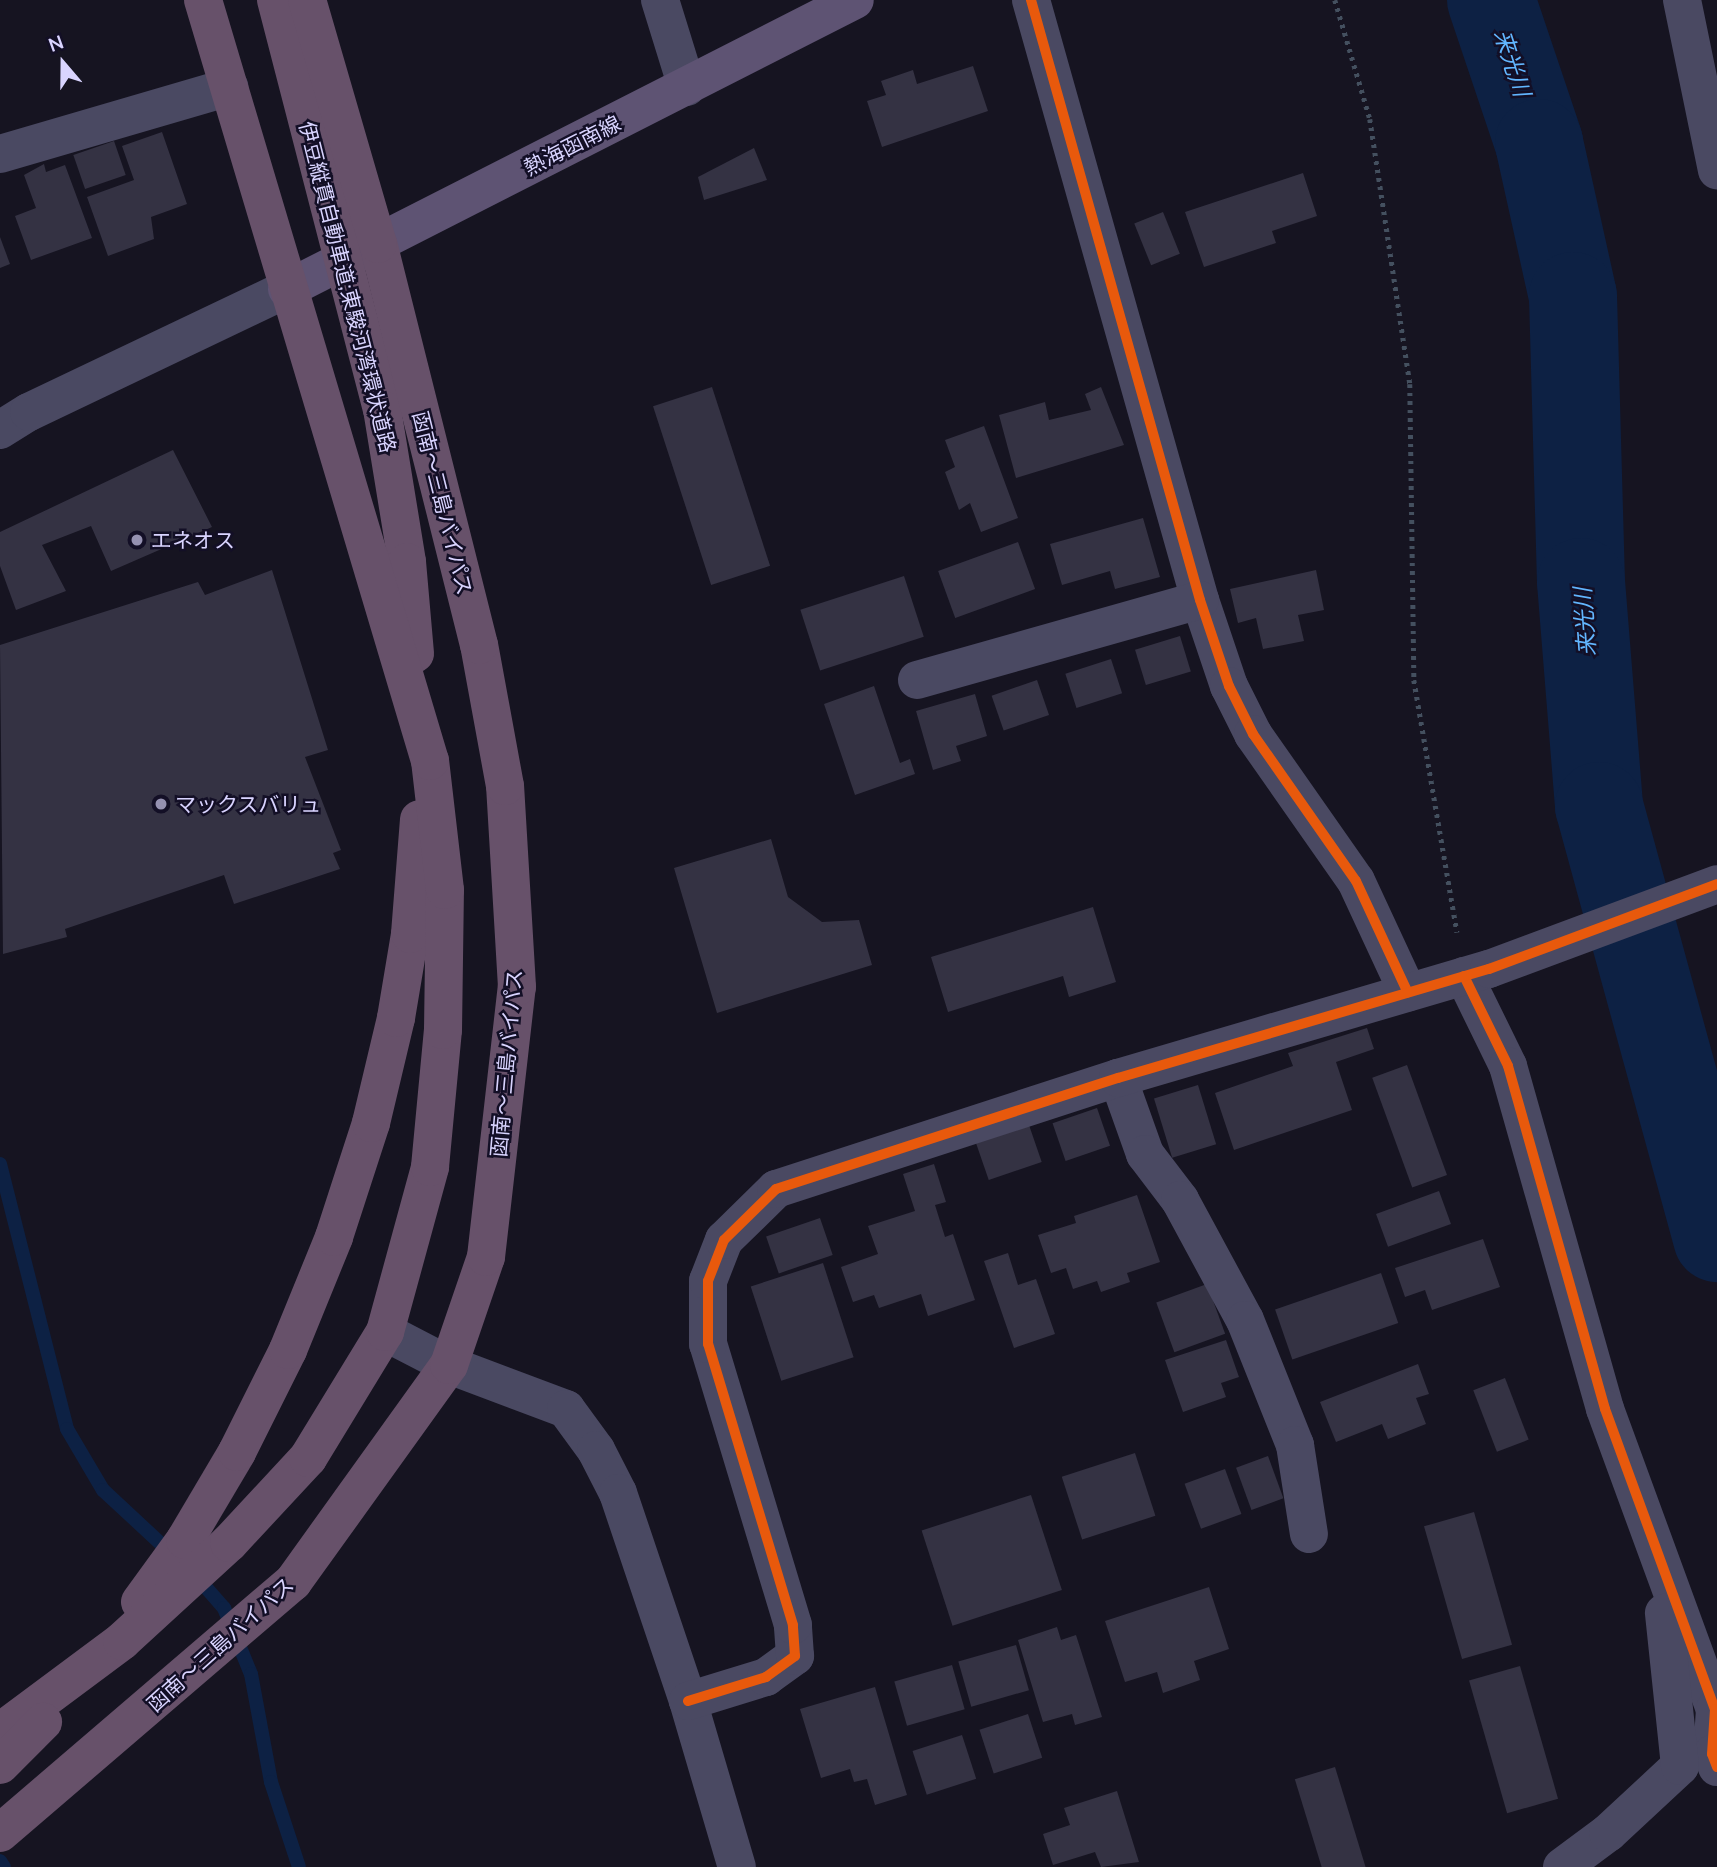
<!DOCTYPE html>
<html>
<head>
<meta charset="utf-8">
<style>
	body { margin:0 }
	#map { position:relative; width:1717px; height:1867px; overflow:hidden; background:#161421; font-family:Mulish,"Noto Sans JP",sans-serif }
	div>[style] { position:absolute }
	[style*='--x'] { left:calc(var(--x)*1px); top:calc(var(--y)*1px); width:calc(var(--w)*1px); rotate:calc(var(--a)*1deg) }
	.stream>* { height:14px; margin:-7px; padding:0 7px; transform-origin:7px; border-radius:7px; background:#0d2144 }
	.river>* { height:88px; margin:-44px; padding:0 44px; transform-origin:44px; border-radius:44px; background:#0d2144 }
	.building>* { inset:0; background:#343243; transform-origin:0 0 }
	.path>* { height:4.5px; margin-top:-2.25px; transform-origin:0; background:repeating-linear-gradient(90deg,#44505f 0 3.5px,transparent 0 8.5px) }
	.minor>* { height:38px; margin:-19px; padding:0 19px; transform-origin:19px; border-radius:19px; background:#4a4962 }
	.major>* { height:38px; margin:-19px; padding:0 19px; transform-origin:19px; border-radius:19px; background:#5e5373 }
	.highway>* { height:38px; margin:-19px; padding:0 19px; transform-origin:19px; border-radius:19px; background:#67516a }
	.cycleway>* { height:10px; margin:-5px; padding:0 5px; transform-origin:5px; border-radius:5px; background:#e8590c }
	.dots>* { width:19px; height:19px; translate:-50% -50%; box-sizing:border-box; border:4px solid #130f26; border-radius:50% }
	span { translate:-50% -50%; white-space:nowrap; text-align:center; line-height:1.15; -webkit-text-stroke:5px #130f26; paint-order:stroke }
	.street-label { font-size:21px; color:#d9d4ff }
	.poi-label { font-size:21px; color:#d9d4ff }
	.left { translate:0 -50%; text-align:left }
	.water-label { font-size:23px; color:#62b6ff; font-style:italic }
	.north { position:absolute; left:28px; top:28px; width:70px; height:70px; -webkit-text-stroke:5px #130f26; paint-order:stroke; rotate:340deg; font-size:19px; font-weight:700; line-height:28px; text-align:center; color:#d9d4ff }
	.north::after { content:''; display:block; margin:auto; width:24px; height:32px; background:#d9d4ff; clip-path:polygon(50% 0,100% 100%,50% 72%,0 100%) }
</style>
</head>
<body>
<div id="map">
	<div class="stream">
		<div style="--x:0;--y:1164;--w:273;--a:75.8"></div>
		<div style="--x:67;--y:1429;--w:71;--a:59.5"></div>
		<div style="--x:103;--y:1490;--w:96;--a:42.9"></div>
		<div style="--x:195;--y:1575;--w:44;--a:48.7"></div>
		<div style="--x:224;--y:1608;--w:71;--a:67.8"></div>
		<div style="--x:251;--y:1674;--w:110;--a:79.5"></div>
		<div style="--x:271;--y:1782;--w:89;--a:71.8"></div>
		<div style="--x:0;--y:1861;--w:7;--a:56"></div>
	</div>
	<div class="river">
		<div style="--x:1491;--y:0;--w:151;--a:71.4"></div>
		<div style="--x:1539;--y:143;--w:157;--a:77.5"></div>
		<div style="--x:1573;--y:296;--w:286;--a:88.4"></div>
		<div style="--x:1581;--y:582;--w:225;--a:85.4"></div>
		<div style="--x:1599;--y:806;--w:448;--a:74.7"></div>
	</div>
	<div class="building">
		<div style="clip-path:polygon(973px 66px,988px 111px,882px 147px,867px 101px,886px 95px,881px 81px,913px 70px,917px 84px)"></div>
		<div style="clip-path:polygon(162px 132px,187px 204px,151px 217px,154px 239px,108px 256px,87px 197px,134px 180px,122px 146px)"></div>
		<div style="left:114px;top:141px;width:36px;height:43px;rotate:71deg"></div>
		<div style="clip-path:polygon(754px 148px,767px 180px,704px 200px,698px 177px)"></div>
		<div style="clip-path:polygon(44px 164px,46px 172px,65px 165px,92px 238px,31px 260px,15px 216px,36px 208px,24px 175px)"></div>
		<div style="clip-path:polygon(1303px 173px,1317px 216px,1272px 231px,1276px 243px,1204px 267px,1185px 212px)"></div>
		<div style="left:1163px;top:212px;width:45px;height:31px;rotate:68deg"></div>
		<div style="clip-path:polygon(0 237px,10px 264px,0 268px)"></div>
		<div style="left:712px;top:387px;width:188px;height:62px;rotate:72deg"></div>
		<div style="clip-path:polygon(1101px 387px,1124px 445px,1016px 478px,999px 415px,1045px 402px,1049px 420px,1091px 410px,1085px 394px)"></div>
		<div style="clip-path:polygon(984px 426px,1018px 518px,981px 532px,970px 503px,959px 510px,945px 472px,955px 467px,945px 440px)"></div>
		<div style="clip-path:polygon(173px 450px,212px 527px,111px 571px,91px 526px,42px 545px,66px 591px,16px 610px,0 566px,0 532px)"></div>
		<div style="clip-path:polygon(1143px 518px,1160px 577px,1115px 589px,1110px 571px,1062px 585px,1050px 544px)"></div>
		<div style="left:1018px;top:542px;width:50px;height:85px;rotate:70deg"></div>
		<div style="clip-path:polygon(272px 570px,328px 750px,305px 757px,341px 850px,333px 853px,340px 869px,234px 904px,224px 875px,65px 929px,67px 937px,3px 954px,0 645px,198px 582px,205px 595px)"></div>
		<div style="clip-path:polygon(1316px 570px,1324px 610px,1298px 615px,1304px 641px,1263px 649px,1256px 618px,1238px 623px,1230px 589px)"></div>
		<div style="left:904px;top:576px;width:64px;height:109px;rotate:72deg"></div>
		<div style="left:1180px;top:636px;width:37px;height:47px;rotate:73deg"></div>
		<div style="left:1111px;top:659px;width:36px;height:48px;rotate:72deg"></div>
		<div style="left:1037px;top:680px;width:37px;height:48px;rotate:71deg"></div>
		<div style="clip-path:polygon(874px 686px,900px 763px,910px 759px,915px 774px,855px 795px,824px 704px)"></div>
		<div style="clip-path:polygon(975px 694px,987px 736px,956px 746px,961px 761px,933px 770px,916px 711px)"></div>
		<div style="clip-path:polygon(771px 839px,788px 897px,822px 922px,859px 920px,872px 965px,717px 1013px,674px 868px)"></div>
		<div style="clip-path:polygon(1093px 907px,1116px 982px,1069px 997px,1063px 976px,948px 1012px,931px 957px)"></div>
		<div style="clip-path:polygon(1367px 1028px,1374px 1049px,1336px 1062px,1352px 1110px,1234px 1150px,1215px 1093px,1293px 1066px,1288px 1053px)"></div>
		<div style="left:1407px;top:1065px;width:117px;height:37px;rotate:70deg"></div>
		<div style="left:1198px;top:1085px;width:62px;height:46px;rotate:73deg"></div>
		<div style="left:1097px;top:1108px;width:40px;height:47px;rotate:71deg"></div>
		<div style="left:1029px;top:1125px;width:39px;height:56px;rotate:71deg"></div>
		<div style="clip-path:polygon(934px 1164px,946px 1202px,935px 1205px,945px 1237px,953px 1234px,975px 1300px,928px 1316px,921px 1294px,879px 1308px,874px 1295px,853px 1302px,841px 1267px,878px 1254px,868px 1226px,915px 1211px,903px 1174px)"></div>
		<div style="left:1439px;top:1191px;width:35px;height:67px;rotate:70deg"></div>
		<div style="clip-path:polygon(1137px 1195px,1160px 1262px,1127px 1273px,1130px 1282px,1101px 1292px,1097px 1281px,1073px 1289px,1066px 1268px,1051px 1273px,1038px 1235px,1076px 1223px,1074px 1216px)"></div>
		<div style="left:820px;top:1218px;width:39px;height:57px;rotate:71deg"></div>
		<div style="clip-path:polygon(1483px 1239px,1500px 1287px,1432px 1310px,1425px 1290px,1405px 1297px,1395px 1268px)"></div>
		<div style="clip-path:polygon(1008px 1253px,1018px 1285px,1036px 1279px,1055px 1334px,1014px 1348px,984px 1261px)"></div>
		<div style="left:823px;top:1263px;width:99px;height:76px;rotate:72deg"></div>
		<div style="left:1381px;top:1273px;width:53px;height:112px;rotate:71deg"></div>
		<div style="left:1207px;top:1284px;width:53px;height:54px;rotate:70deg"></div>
		<div style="clip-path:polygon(1226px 1340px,1239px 1377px,1221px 1383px,1226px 1397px,1183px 1412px,1165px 1360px)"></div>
		<div style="clip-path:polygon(1418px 1364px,1429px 1394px,1416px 1398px,1426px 1424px,1388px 1439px,1382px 1424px,1336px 1442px,1320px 1402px)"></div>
		<div style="left:1505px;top:1378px;width:66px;height:34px;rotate:69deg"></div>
		<div style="left:1135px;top:1453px;width:66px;height:77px;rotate:72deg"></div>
		<div style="left:1268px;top:1456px;width:45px;height:34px;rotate:70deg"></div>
		<div style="left:1225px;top:1469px;width:48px;height:43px;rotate:70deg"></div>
		<div style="left:1031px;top:1495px;width:100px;height:115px;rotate:72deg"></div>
		<div style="left:1474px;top:1512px;width:138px;height:52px;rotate:74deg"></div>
		<div style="clip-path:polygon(1209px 1587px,1229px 1649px,1194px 1661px,1200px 1680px,1163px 1693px,1157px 1672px,1125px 1682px,1105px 1621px)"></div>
		<div style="clip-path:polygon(1057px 1627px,1061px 1640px,1076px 1635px,1102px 1717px,1075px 1725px,1072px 1714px,1043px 1722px,1018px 1640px)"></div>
		<div style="left:1016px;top:1645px;width:47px;height:60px;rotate:74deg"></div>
		<div style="left:952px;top:1665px;width:46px;height:60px;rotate:74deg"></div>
		<div style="left:1520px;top:1666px;width:138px;height:53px;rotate:74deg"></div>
		<div style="clip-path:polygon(875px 1687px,907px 1795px,875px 1805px,867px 1779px,854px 1782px,850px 1769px,821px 1778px,800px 1709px)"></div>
		<div style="left:1028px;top:1714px;width:46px;height:51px;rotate:72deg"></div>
		<div style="left:962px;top:1735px;width:46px;height:52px;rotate:72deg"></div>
		<div style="left:1335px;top:1767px;width:105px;height:42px;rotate:73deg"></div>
		<div style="clip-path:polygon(1117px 1791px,1139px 1862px,1101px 1867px,1095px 1852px,1053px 1865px,1043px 1834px,1070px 1825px,1064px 1808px)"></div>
	</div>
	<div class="path">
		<div style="--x:1335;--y:0;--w:124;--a:73.6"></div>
		<div style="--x:1370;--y:119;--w:268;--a:81.4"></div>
		<div style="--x:1410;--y:384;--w:296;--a:89.2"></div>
		<div style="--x:1414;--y:680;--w:256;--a:80.3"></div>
	</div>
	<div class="minor">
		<div style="--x:660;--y:0;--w:91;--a:72.8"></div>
		<div style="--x:1031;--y:0;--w:623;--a:74.27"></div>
		<div style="--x:1200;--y:600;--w:91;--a:71.4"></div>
		<div style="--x:1229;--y:686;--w:54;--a:63.4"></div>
		<div style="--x:1253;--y:734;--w:179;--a:55"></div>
		<div style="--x:1356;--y:881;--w:123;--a:65.1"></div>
		<div style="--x:1682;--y:0;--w:174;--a:78.4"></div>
		<div style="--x:0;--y:154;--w:239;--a:-16.3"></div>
		<div style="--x:0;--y:430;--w:34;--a:-32"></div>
		<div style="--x:29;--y:412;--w:286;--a:-25.5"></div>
		<div style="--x:917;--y:680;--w:294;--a:-15.8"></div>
		<div style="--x:1464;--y:976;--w:100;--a:63.9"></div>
		<div style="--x:1508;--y:1066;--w:356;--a:74.2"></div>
		<div style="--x:1605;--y:1409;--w:320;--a:69.9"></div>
		<div style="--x:1715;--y:1709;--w:45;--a:93.8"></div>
		<div style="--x:1712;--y:1754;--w:14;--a:69"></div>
		<div style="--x:1118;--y:1078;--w:81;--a:70.4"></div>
		<div style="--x:1145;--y:1154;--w:58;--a:52.7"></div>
		<div style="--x:1180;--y:1200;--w:136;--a:61.6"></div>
		<div style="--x:1245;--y:1320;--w:135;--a:68.2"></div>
		<div style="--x:1295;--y:1445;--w:90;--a:81.1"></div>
		<div style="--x:385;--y:1332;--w:72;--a:27.3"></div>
		<div style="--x:449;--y:1365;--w:125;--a:20.6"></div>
		<div style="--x:566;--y:1409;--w:51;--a:53.8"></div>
		<div style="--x:596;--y:1450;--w:48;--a:62.9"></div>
		<div style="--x:618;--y:1493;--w:219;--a:71.4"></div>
		<div style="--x:688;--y:1701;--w:173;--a:73.6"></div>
		<div style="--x:688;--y:1701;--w:82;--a:-17.1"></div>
		<div style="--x:766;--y:1677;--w:36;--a:-36"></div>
		<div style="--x:795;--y:1656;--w:31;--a:-94"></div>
		<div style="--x:793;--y:1625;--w:294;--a:-106.8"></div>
		<div style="--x:708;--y:1344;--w:63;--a:-90"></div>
		<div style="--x:708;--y:1281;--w:44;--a:-68.7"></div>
		<div style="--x:724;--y:1240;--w:73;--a:-44.4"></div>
		<div style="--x:776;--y:1189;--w:360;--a:-18"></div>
		<div style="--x:1118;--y:1078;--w:387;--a:-16.4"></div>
		<div style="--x:1489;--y:969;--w:243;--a:-20.4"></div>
		<div style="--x:1562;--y:1867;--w:57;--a:-36.5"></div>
		<div style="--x:1608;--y:1833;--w:98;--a:-42.9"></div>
		<div style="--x:1680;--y:1766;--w:154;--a:-96"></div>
	</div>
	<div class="major">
		<div style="--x:287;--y:289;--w:637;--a:-26.97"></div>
	</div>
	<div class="highway">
		<div style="--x:276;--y:0;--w:423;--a:75.5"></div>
		<div style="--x:382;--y:409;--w:155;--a:80.7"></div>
		<div style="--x:407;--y:562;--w:92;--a:85"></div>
		<div style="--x:140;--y:1602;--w:77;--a:-54"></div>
		<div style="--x:185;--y:1540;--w:102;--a:-59.4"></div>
		<div style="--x:237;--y:1452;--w:114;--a:-63.4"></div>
		<div style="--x:288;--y:1350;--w:122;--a:-67.8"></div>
		<div style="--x:334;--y:1237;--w:120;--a:-72"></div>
		<div style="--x:371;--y:1123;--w:108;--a:-76.6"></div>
		<div style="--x:396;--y:1018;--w:85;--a:-80.5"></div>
		<div style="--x:410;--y:934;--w:115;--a:-85.5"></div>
		<div style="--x:0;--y:1732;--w:152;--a:-36.7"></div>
		<div style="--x:122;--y:1641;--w:145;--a:-42.5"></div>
		<div style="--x:229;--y:1543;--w:116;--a:-47.1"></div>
		<div style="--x:308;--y:1458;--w:148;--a:-58.6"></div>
		<div style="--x:385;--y:1332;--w:171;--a:-74.7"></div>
		<div style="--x:430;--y:1167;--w:138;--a:-84.6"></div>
		<div style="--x:443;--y:1030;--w:140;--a:-89.2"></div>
		<div style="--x:445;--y:890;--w:130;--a:-96.6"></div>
		<div style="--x:430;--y:761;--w:794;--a:-106.61"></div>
		<div style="--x:0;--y:1765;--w:61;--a:-45"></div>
		<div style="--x:0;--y:1833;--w:386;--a:-40.6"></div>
		<div style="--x:293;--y:1582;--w:267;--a:-54.3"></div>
		<div style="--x:449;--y:1365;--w:114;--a:-71.1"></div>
		<div style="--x:486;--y:1257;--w:272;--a:-83.5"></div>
		<div style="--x:517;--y:987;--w:201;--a:-93.4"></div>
		<div style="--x:505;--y:786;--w:143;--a:-100.4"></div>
		<div style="--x:479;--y:645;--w:414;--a:-104.1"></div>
		<div style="--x:378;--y:244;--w:254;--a:-106.2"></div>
	</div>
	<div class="cycleway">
		<div style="--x:1031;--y:0;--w:623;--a:74.27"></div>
		<div style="--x:1200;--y:600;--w:91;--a:71.4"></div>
		<div style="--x:1229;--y:686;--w:54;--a:63.4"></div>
		<div style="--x:1253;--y:734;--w:179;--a:55"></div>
		<div style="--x:1356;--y:881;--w:123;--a:65.1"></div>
		<div style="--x:1464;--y:976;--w:100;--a:63.9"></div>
		<div style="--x:1508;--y:1066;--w:356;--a:74.2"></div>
		<div style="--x:1605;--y:1409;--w:320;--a:69.9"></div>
		<div style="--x:1715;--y:1709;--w:45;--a:93.8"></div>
		<div style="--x:1712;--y:1754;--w:14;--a:69"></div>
		<div style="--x:688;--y:1701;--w:82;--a:-17.1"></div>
		<div style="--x:766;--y:1677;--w:36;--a:-36"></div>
		<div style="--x:795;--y:1656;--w:31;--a:-94"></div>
		<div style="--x:793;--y:1625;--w:294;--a:-106.8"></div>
		<div style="--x:708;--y:1344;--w:63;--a:-90"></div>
		<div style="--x:708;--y:1281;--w:44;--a:-68.7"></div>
		<div style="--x:724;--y:1240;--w:73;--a:-44.4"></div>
		<div style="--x:776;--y:1189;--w:360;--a:-18"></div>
		<div style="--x:1118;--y:1078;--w:387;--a:-16.4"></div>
		<div style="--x:1489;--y:969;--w:243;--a:-20.4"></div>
	</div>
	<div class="dots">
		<div style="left:137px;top:540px;background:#9591b1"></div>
		<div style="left:161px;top:804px;background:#9591b1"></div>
	</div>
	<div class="street-label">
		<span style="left:572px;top:145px;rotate:-27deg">熱海函南線</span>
		<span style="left:348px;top:287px;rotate:76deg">伊豆縦貫自動車道;東駿河湾環状道路</span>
		<span style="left:443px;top:503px;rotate:76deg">函南～三島バイパス</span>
		<span style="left:506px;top:1063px;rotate:-85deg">函南～三島バイパス</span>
		<span style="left:220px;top:1644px;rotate:-42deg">函南～三島バイパス</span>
	</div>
	<div class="poi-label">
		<span class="left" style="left:151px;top:540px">エネオス</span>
		<span class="left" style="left:175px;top:804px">マックスバリュ</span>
	</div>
	<div class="water-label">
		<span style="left:1512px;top:63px;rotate:72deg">来光川</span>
		<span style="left:1585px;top:622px;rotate:-94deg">来光川</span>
	</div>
	<div class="north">N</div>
</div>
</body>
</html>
